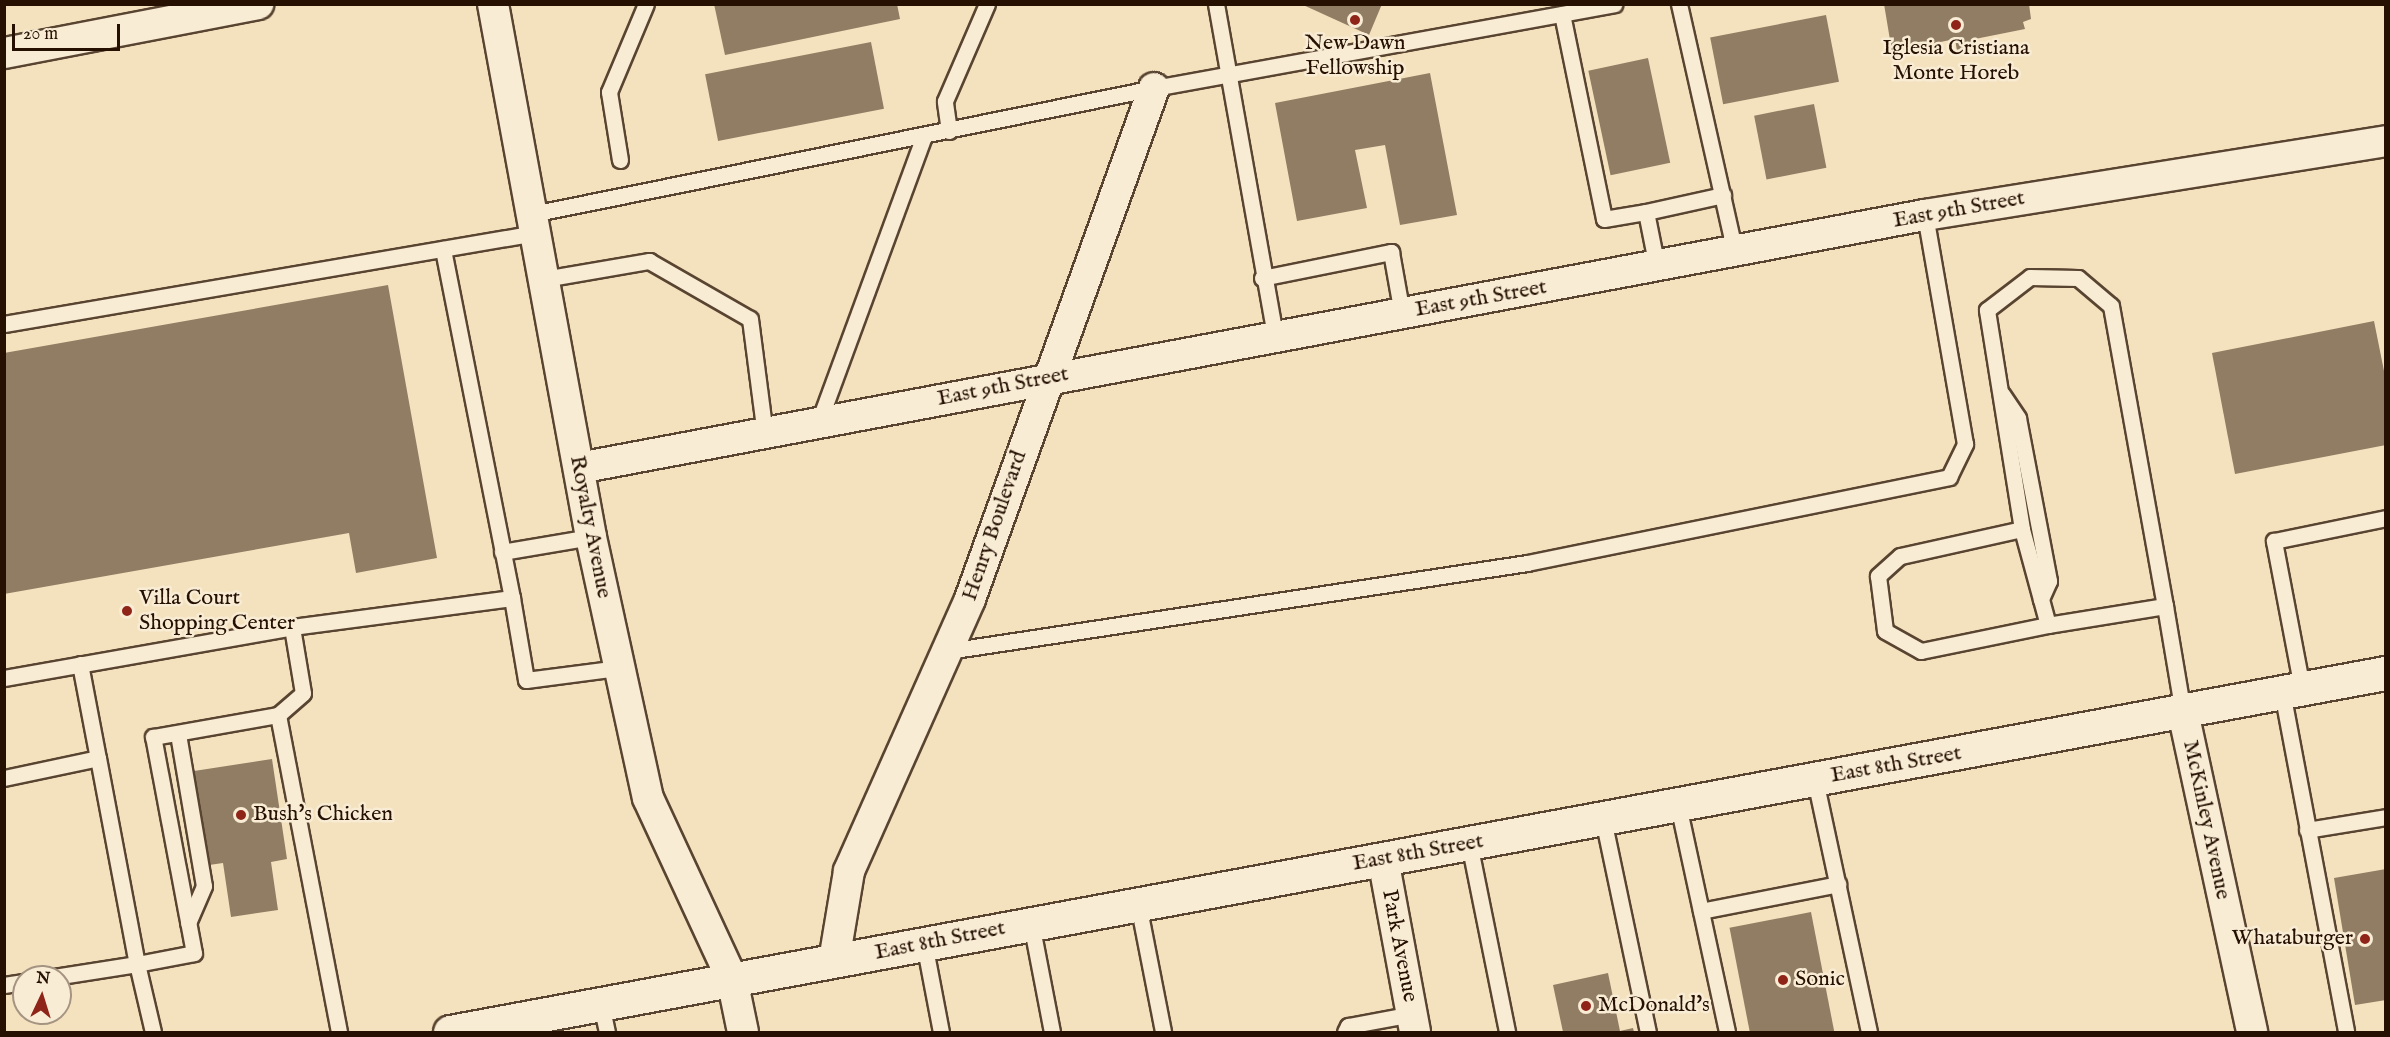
<!DOCTYPE html>
<html>
<head>
<meta charset="utf-8">
<style>
  body { margin:0 }
  #map { position:relative; width:2390px; height:1037px; overflow:hidden; background:#f4e2be; font-family:"IM FELL English",serif }
  div>[style] { position:absolute }
  [style*='--x'] { left:calc(var(--x)*1px); top:calc(var(--y)*1px); width:calc(var(--w)*1px); rotate:calc(var(--a)*1deg) }
  .building>* { inset:0; background:#917d64; transform-origin:0 0 }
  .roads { filter:drop-shadow(2px 0 #594431) drop-shadow(-2px 0 #594431) drop-shadow(0 2px #594431) drop-shadow(0 -2px #594431) }
  .service>* { height:15px; margin:-7.5px; padding:0 7.5px; transform-origin:7.5px; border-radius:7.5px; background:#f8ecd5 }
  .minor>* { height:30px; margin:-15px; padding:0 15px; transform-origin:15px; border-radius:15px; background:#f8ecd5 }
  .secondary>* { height:33px; margin:-16.5px; padding:0 16.5px; transform-origin:16.5px; border-radius:16.5px; background:#f8ecd5 }
  .dots>* { width:16px; height:16px; translate:-50% -50%; box-sizing:border-box; border:3px solid #f8ecd5; border-radius:50% }
  span { translate:-50% -50%; white-space:nowrap; text-align:center; line-height:1.15; -webkit-text-stroke:5px #f8ecd5; paint-order:stroke }
  .poi-label { font-size:22px; color:#251002 }
  .left { translate:0 -50%; text-align:left }
  .right { translate:-100% -50%; text-align:right }
  .street-label { font-size:22px; color:#251002 }
  .frame { position:absolute; inset:0; border:6px solid #251002; pointer-events:none }
  .north { position:absolute; left:12px; top:965px; width:60px; height:60px; box-sizing:border-box; background:#f8ecd5; border:2px solid #a49481; border-radius:50%; rotate:4deg; font-size:16px; font-weight:700; line-height:24px; text-align:center; color:#251002 }
  .north::after { content:''; display:block; margin:auto; width:21px; height:27px; background:#8f2418; clip-path:polygon(50% 0,100% 100%,50% 72%,0 100%) }
  .scale { position:absolute; left:12px; top:24px; width:108px; height:27px; box-sizing:border-box; border:3px solid #251002; border-top:0; padding-left:8px; font-size:18px; line-height:21px; white-space:nowrap; color:#251002; -webkit-text-stroke:4px #f8ecd5; paint-order:stroke }
</style>
</head>
<body>
<div id="map">
  <div class="building">
    <div style="clip-path:polygon(714px 4px,897px 4px,900px 19px,725px 55px)"></div>
    <div style="clip-path:polygon(1301px 4px,1382px 4px,1369px 35px)"></div>
    <div style="clip-path:polygon(1884px 4px,2029px 4px,2031px 19px,2023px 22px,2025px 29px,1975px 39px,1977px 48px,1957px 51px,1955px 39px,1892px 52px)"></div>
    <div style="left:1826px;top:15px;width:68px;height:118px;rotate:79deg"></div>
    <div style="left:871px;top:42px;width:68px;height:169px;rotate:79deg"></div>
    <div style="left:1648px;top:58px;width:107px;height:61px;rotate:78deg"></div>
    <div style="clip-path:polygon(1430px 73px,1457px 215px,1400px 225px,1385px 145px,1355px 150px,1367px 208px,1297px 221px,1275px 103px)"></div>
    <div style="left:1814px;top:104px;width:65px;height:61px;rotate:79deg"></div>
    <div style="clip-path:polygon(388px 285px,437px 558px,356px 573px,349px 533px,4px 594px,4px 353px)"></div>
    <div style="clip-path:polygon(2374px 321px,2386px 381px,2386px 445px,2235px 474px,2212px 353px)"></div>
    <div style="clip-path:polygon(272px 759px,287px 859px,271px 862px,278px 910px,231px 917px,223px 863px,209px 865px,194px 771px)"></div>
    <div style="clip-path:polygon(2386px 869px,2386px 1000px,2355px 1005px,2334px 878px)"></div>
    <div style="left:1811px;top:912px;width:122px;height:83px;rotate:79deg"></div>
    <div style="clip-path:polygon(1608px 973px,1620px 1031px,1633px 1028px,1634px 1032px,1563px 1032px,1553px 985px)"></div>
  </div>
  <div class="roads">
    <div class="service">
      <div style="--x:1216;--y:4;--w:337;--a:79.9"></div>
      <div style="--x:1679;--y:4;--w:254;--a:77.3"></div>
      <div style="--x:1562;--y:14;--w:209;--a:78.4"></div>
      <div style="--x:1604;--y:219;--w:43;--a:-9.5"></div>
      <div style="--x:949;--y:131;--w:30;--a:-98"></div>
      <div style="--x:945;--y:101;--w:106;--a:-66.6"></div>
      <div style="--x:620;--y:160;--w:69;--a:-99.2"></div>
      <div style="--x:609;--y:92;--w:95;--a:-67.2"></div>
      <div style="--x:532;--y:214;--w:635;--a:-11.45"></div>
      <div style="--x:1154;--y:88;--w:468;--a:-10.3"></div>
      <div style="--x:1657;--y:267;--w:56;--a:-101.3"></div>
      <div style="--x:1646;--y:212;--w:79;--a:-12.4"></div>
      <div style="--x:1262;--y:278;--w:132;--a:-11.4"></div>
      <div style="--x:1391;--y:252;--w:63;--a:79.9"></div>
      <div style="--x:544;--y:279;--w:107;--a:-9.7"></div>
      <div style="--x:649;--y:261;--w:116;--a:29.9"></div>
      <div style="--x:750;--y:319;--w:116;--a:82.6"></div>
      <div style="--x:4;--y:324;--w:539;--a:-9.72"></div>
      <div style="--x:2002;--y:394;--w:29;--a:56"></div>
      <div style="--x:2018;--y:418;--w:166;--a:79.2"></div>
      <div style="--x:2049;--y:581;--w:20;--a:114"></div>
      <div style="--x:818;--y:424;--w:307;--a:-69.8"></div>
      <div style="--x:2022;--y:529;--w:125;--a:167.5"></div>
      <div style="--x:1900;--y:556;--w:30;--a:138"></div>
      <div style="--x:1878;--y:576;--w:55;--a:82.7"></div>
      <div style="--x:1885;--y:631;--w:41;--a:29.1"></div>
      <div style="--x:1921;--y:651;--w:130;--a:-11.6"></div>
      <div style="--x:502;--y:552;--w:90;--a:-9.6"></div>
      <div style="--x:512;--y:598;--w:83;--a:80.3"></div>
      <div style="--x:526;--y:680;--w:94;--a:-7.4"></div>
      <div style="--x:2165;--y:606;--w:119;--a:170.8"></div>
      <div style="--x:2048;--y:625;--w:99;--a:-105.2"></div>
      <div style="--x:2022;--y:529;--w:222;--a:-99.1"></div>
      <div style="--x:1987;--y:310;--w:54;--a:-37.5"></div>
      <div style="--x:2030;--y:277;--w:48;--a:1.2"></div>
      <div style="--x:2078;--y:278;--w:43;--a:40.3"></div>
      <div style="--x:2111;--y:306;--w:305;--a:79.8"></div>
      <div style="--x:2165;--y:606;--w:108;--a:80.4"></div>
      <div style="--x:948;--y:651;--w:586;--a:-8.64"></div>
      <div style="--x:1527;--y:563;--w:431;--a:-11.5"></div>
      <div style="--x:1949;--y:477;--w:37;--a:-64"></div>
      <div style="--x:1965;--y:444;--w:232;--a:-99.9"></div>
      <div style="--x:80;--y:664;--w:96;--a:79.2"></div>
      <div style="--x:4;--y:678;--w:292;--a:-10"></div>
      <div style="--x:292;--y:627;--w:222;--a:-7.5"></div>
      <div style="--x:512;--y:598;--w:356;--a:-101.2"></div>
      <div style="--x:2302;--y:688;--w:150;--a:-100.8"></div>
      <div style="--x:2274;--y:541;--w:114;--a:-11.6"></div>
      <div style="--x:2282;--y:692;--w:346;--a:79.3"></div>
      <div style="--x:278;--y:715;--w:33;--a:-41"></div>
      <div style="--x:303;--y:693;--w:67;--a:-99.5"></div>
      <div style="--x:178;--y:734;--w:154;--a:80.3"></div>
      <div style="--x:204;--y:886;--w:40;--a:113.4"></div>
      <div style="--x:4;--y:778;--w:96;--a:-12"></div>
      <div style="--x:98;--y:758;--w:210;--a:79.3"></div>
      <div style="--x:137;--y:964;--w:84;--a:171.1"></div>
      <div style="--x:1815;--y:780;--w:258;--a:77.9"></div>
      <div style="--x:1678;--y:805;--w:232;--a:77.8"></div>
      <div style="--x:1603;--y:819;--w:218;--a:78.1"></div>
      <div style="--x:2307;--y:830;--w:80;--a:-9.3"></div>
      <div style="--x:1469;--y:843;--w:193;--a:78.6"></div>
      <div style="--x:1138;--y:904;--w:130;--a:78.9"></div>
      <div style="--x:1701;--y:911;--w:140;--a:-11.1"></div>
      <div style="--x:1031;--y:923;--w:111;--a:79.1"></div>
      <div style="--x:924;--y:943;--w:91;--a:79.2"></div>
      <div style="--x:4;--y:985;--w:20;--a:-9"></div>
      <div style="--x:601;--y:1004;--w:29;--a:78"></div>
      <div style="--x:153;--y:1032;--w:70;--a:-103.2"></div>
      <div style="--x:137;--y:964;--w:58;--a:-10.9"></div>
      <div style="--x:194;--y:953;--w:220;--a:-100.7"></div>
      <div style="--x:153;--y:737;--w:127;--a:-10"></div>
      <div style="--x:278;--y:715;--w:323;--a:79.1"></div>
      <div style="--x:1345;--y:1032;--w:7;--a:-63"></div>
      <div style="--x:1348;--y:1026;--w:65;--a:-10.6"></div>
    </div>
    <div class="minor">
      <div style="--x:493;--y:4;--w:542;--a:79.58"></div>
      <div style="--x:591;--y:537;--w:267;--a:77.7"></div>
      <div style="--x:648;--y:798;--w:200;--a:65.1"></div>
      <div style="--x:732;--y:979;--w:54;--a:78.3"></div>
      <div style="--x:4;--y:53;--w:259;--a:-10.9"></div>
      <div style="--x:579;--y:468;--w:1370;--a:-10.65"></div>
      <div style="--x:1925;--y:215;--w:467;--a:-9.1"></div>
      <div style="--x:2183;--y:712;--w:327;--a:77.8"></div>
      <div style="--x:1383;--y:859;--w:176;--a:79.5"></div>
      <div style="--x:834;--y:961;--w:91;--a:-80.5"></div>
      <div style="--x:849;--y:871;--w:298;--a:-66"></div>
      <div style="--x:970;--y:599;--w:543;--a:-70.2"></div>
    </div>
    <div class="secondary">
      <div style="--x:450;--y:1032;--w:1969;--a:-10.51"></div>
    </div>
  </div>
  <div class="dots">
    <div style="left:1355px;top:20px;background:#8f2418"></div>
    <div style="left:1956px;top:25px;background:#8f2418"></div>
    <div style="left:127px;top:611px;background:#8f2418"></div>
    <div style="left:241px;top:815px;background:#8f2418"></div>
    <div style="left:2365px;top:939px;background:#8f2418"></div>
    <div style="left:1783px;top:980px;background:#8f2418"></div>
    <div style="left:1586px;top:1006px;background:#8f2418"></div>
  </div>
  <div class="poi-label">
    <span style="left:1355px;top:56px">New Dawn<br>Fellowship</span>
    <span style="left:1956px;top:61px">Iglesia Cristiana<br>Monte Horeb</span>
    <span class="left" style="left:139px;top:611px">Villa Court<br>Shopping Center</span>
    <span class="left" style="left:253px;top:815px">Bush's Chicken</span>
    <span class="right" style="left:2353px;top:939px">Whataburger</span>
    <span class="left" style="left:1795px;top:980px">Sonic</span>
    <span class="left" style="left:1598px;top:1006px">McDonald's</span>
  </div>
  <div class="street-label">
    <span style="left:1959px;top:210px;rotate:-10deg">East 9th Street</span>
    <span style="left:1481px;top:299px;rotate:-10deg">East 9th Street</span>
    <span style="left:1003px;top:387px;rotate:-11deg">East 9th Street</span>
    <span style="left:995px;top:526px;rotate:-71deg">Henry Boulevard</span>
    <span style="left:590px;top:527px;rotate:79deg">Royalty Avenue</span>
    <span style="left:1896px;top:765px;rotate:-10deg">East 8th Street</span>
    <span style="left:2206px;top:820px;rotate:78deg">McKinley Avenue</span>
    <span style="left:1418px;top:853px;rotate:-10deg">East 8th Street</span>
    <span style="left:940px;top:941px;rotate:-11deg">East 8th Street</span>
    <span style="left:1399px;top:946px;rotate:79deg">Park Avenue</span>
  </div>
  <div class="frame"></div>
  <div class="north">N</div>
  <div class="scale">20 m</div>
</div>
</body>
</html>
